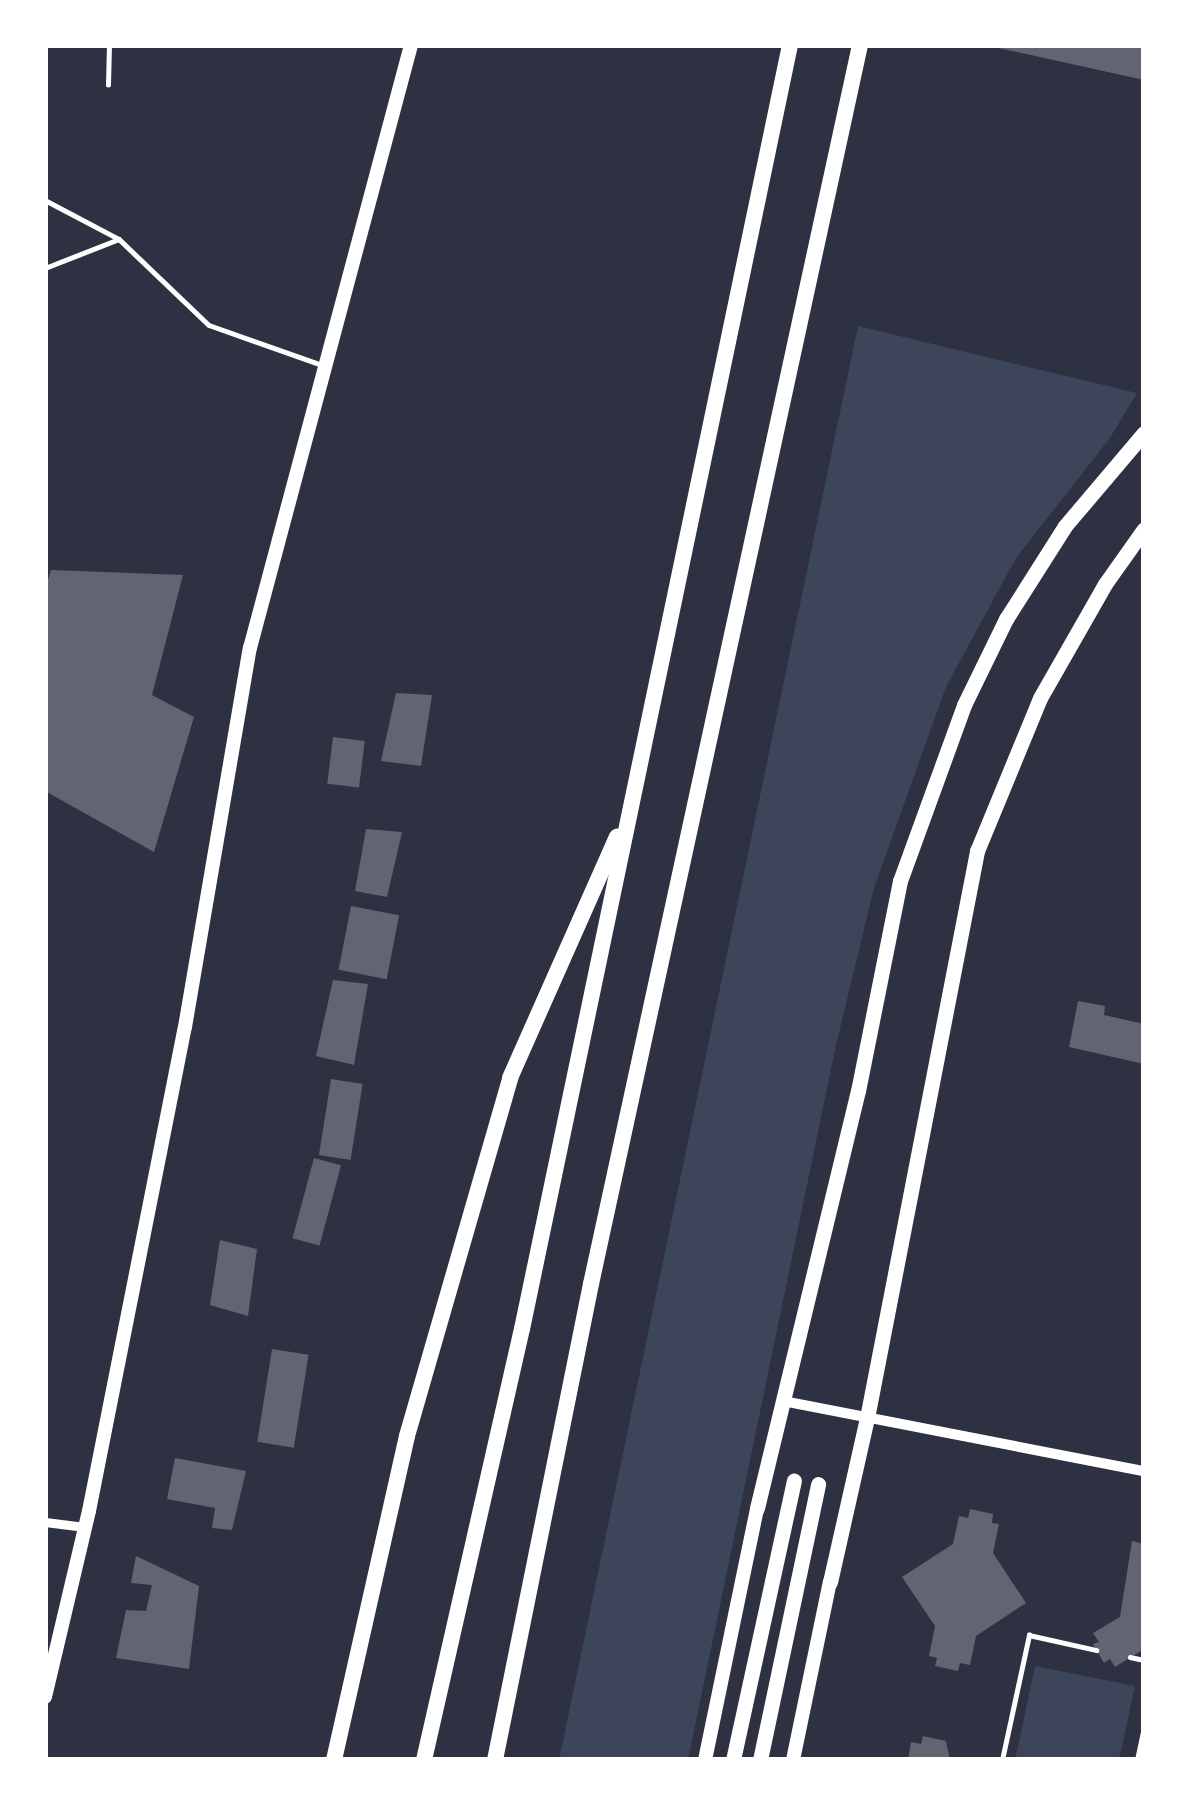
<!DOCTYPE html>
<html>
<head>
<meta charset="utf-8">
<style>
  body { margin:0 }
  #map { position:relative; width:1189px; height:1805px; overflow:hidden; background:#2d3142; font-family:Montserrat,sans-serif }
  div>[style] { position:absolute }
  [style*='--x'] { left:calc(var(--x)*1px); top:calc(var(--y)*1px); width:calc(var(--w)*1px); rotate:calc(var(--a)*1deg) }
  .green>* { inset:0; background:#3c4559 }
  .building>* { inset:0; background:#626471; transform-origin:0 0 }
  .service>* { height:4.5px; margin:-2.25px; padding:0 2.25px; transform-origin:2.25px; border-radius:2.25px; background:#fff }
  .minor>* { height:9px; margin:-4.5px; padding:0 4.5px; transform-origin:4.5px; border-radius:4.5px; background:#fff }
  .tertiary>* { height:10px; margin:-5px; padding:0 5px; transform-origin:5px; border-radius:5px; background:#fff }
  .primary>* { height:14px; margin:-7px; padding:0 7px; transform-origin:7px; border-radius:7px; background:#fff }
  .trunk>* { height:15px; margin:-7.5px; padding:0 7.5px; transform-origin:7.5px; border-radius:7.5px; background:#fff }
  .motorway>* { height:16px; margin:-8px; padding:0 8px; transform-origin:8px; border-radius:8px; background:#fff }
  span { translate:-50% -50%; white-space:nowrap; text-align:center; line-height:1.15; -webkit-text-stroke:12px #fff; paint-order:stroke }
  .frame { position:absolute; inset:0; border:48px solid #fff; pointer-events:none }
</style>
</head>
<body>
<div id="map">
  <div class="green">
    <div style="clip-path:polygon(858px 326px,1137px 393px,1110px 438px,1016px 558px,946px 687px,874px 888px,836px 1045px,688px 1760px,559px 1760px)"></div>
    <div style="clip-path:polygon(1035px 1666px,1135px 1686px,1119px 1760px,1015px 1760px)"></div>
  </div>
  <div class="building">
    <div style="clip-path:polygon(1144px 45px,1144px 80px,994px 47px,994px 45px)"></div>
    <div style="clip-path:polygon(51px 570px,183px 575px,152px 695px,194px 717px,154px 852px,45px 791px,45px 589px)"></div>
    <div style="clip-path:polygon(396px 693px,432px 695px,421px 766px,381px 761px)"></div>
    <div style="left:333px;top:737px;width:32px;height:47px;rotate:7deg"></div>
    <div style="clip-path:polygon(366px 829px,402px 832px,387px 897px,355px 891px)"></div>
    <div style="left:351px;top:906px;width:49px;height:65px;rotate:11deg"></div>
    <div style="clip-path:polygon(333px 980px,368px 984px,354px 1065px,316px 1056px)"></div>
    <div style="clip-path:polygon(1078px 1001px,1105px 1006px,1104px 1015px,1144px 1024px,1144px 1064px,1069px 1047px)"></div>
    <div style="left:331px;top:1079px;width:32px;height:77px;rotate:9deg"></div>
    <div style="left:314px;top:1158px;width:28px;height:83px;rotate:15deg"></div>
    <div style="clip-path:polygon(220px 1240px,257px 1249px,248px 1316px,210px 1305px)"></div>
    <div style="left:272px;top:1349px;width:37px;height:94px;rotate:9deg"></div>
    <div style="clip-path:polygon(175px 1458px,246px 1471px,232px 1530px,212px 1528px,215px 1508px,167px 1499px)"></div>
    <div style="clip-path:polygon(970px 1509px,993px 1514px,992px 1523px,999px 1524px,993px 1553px,1026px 1603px,976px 1636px,970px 1665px,960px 1663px,958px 1671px,935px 1666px,937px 1658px,929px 1656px,935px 1626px,902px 1577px,953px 1544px,959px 1516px,968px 1518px)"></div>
    <div style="clip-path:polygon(1132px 1541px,1144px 1544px,1144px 1649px,1115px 1667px,1110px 1659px,1104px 1663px,1093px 1644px,1099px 1642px,1093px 1633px,1120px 1617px)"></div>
    <div style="clip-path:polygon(136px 1556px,199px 1586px,189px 1669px,116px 1658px,126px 1610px,146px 1611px,152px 1585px,131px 1583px)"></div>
    <div style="clip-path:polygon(923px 1736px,946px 1741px,950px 1760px,908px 1760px,911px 1742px,921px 1744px)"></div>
  </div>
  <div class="service">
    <div style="--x:108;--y:85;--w:40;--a:-88.6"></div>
    <div style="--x:45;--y:200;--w:84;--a:27.8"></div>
    <div style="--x:45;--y:268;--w:79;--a:-21.4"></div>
    <div style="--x:119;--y:239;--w:124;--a:43.7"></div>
    <div style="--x:209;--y:325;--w:120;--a:19.5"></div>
    <div style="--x:1130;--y:1657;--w:14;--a:12"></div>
    <div style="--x:1002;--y:1760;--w:128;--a:-77.8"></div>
    <div style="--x:1029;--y:1635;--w:69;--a:12.6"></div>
    <div style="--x:1137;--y:1760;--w:34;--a:-78"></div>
  </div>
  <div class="minor">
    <div style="--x:45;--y:1522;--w:40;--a:7.1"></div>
  </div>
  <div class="tertiary">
    <div style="--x:783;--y:1401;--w:368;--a:11"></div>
  </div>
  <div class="primary">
    <div style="--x:45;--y:1697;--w:191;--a:-76.7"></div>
    <div style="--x:89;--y:1511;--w:493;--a:-78.8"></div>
    <div style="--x:185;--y:1027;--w:385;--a:-80.3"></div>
    <div style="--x:250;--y:648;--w:624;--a:-75.05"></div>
    <div style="--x:705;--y:1760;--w:257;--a:-78.3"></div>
    <div style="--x:793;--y:1760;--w:182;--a:-78.3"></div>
  </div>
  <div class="trunk">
    <div style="--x:757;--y:1508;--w:429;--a:-76.4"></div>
    <div style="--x:858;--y:1091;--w:214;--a:-78.7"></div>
    <div style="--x:900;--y:881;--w:187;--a:-70"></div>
    <div style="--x:964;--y:705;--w:96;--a:-64"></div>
    <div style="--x:1006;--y:619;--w:110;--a:-57.6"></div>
    <div style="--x:1065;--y:526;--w:122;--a:-49.7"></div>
    <div style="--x:830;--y:1582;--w:168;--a:-77.3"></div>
    <div style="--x:867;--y:1418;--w:578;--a:-79.02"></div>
    <div style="--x:977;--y:851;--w:165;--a:-67.6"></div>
    <div style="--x:1040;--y:698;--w:131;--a:-60.3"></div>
    <div style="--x:1105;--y:584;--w:67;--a:-54.7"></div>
    <div style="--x:733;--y:1760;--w:286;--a:-77.7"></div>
    <div style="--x:760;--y:1760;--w:282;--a:-78.1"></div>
  </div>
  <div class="motorway">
    <div style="--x:334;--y:1760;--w:332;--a:-77.3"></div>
    <div style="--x:407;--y:1436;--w:373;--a:-73.9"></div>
    <div style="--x:510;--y:1078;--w:264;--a:-66.1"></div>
    <div style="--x:424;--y:1760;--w:442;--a:-77.2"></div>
    <div style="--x:522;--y:1329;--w:1312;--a:-78.21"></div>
    <div style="--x:495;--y:1760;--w:486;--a:-78.6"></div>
    <div style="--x:591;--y:1284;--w:1268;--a:-77.75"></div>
  </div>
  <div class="frame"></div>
</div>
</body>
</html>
